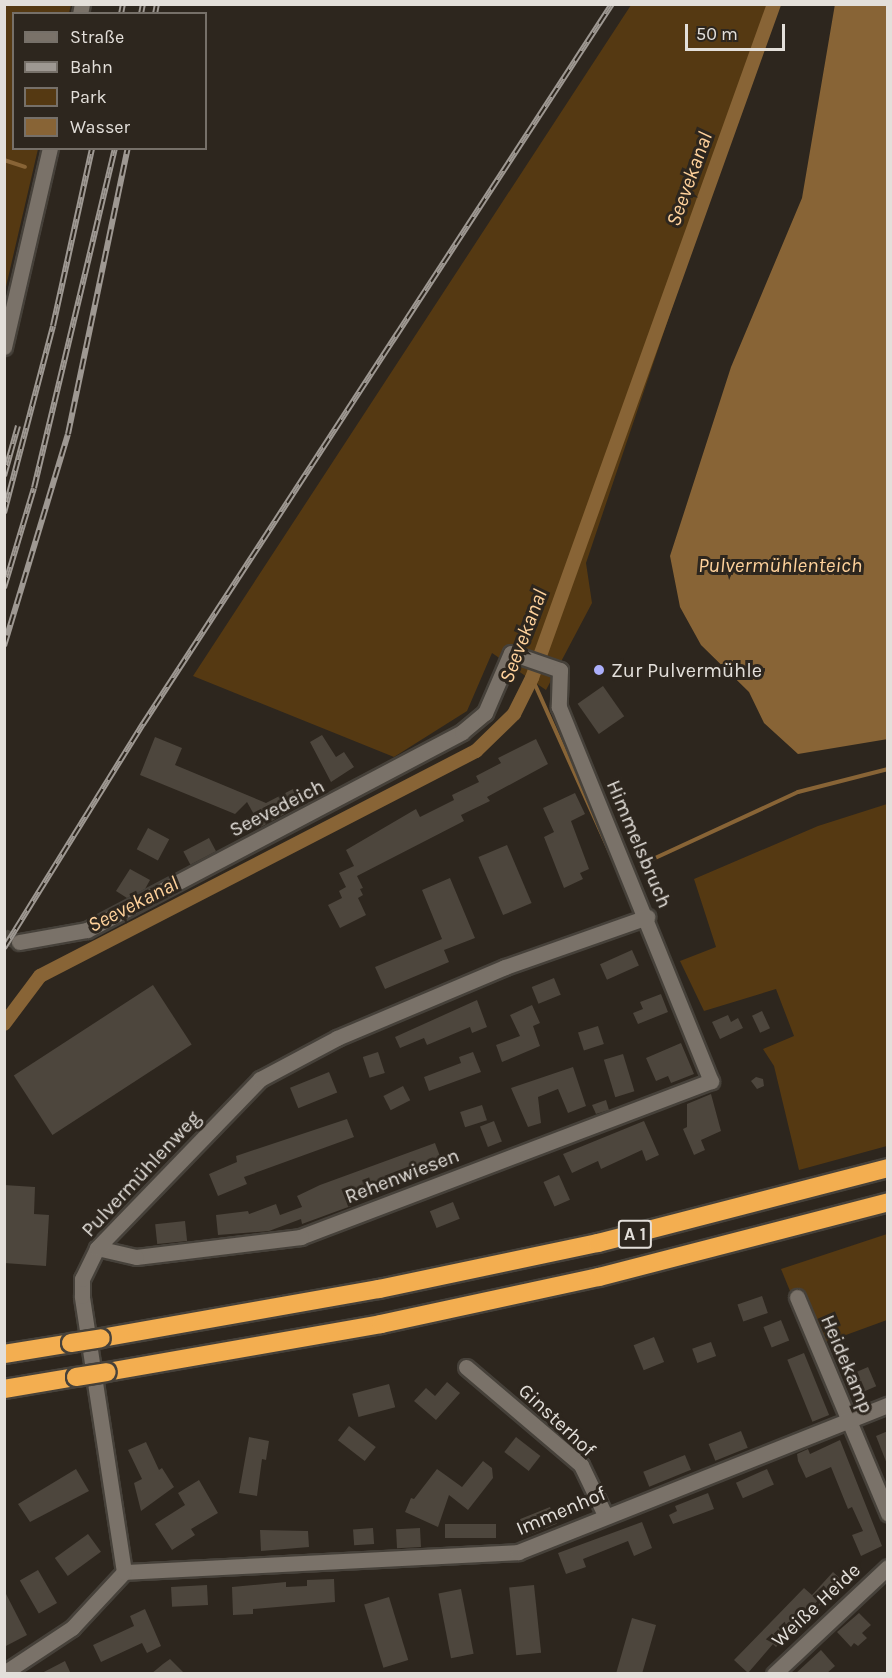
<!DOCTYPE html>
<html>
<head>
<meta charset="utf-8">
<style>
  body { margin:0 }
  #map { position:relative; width:892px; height:1678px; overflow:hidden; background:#2d261e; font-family:Karla,sans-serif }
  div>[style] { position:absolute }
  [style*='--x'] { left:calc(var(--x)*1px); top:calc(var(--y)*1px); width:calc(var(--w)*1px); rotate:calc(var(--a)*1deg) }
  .green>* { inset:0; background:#553912 }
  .water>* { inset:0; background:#886436 }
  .stream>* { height:4px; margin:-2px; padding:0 2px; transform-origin:2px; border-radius:2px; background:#886436 }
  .canal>* { height:14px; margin:-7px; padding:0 7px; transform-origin:7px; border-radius:7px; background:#886436 }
  .building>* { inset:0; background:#4d463d; transform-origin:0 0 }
  .minor-tunnel>* { height:15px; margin-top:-7.5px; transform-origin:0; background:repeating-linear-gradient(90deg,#48423a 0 15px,transparent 0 23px) }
  .roads { filter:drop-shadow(2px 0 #46413a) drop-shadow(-2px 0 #46413a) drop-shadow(0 2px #46413a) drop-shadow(0 -2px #46413a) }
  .minor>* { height:15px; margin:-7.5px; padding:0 7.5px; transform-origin:7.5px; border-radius:7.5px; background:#7a7269 }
  .motorway>* { height:18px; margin:-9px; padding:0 9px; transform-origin:9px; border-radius:9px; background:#f3ae50 }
  .rail>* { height:6px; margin-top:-3px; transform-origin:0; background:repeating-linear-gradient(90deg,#2d261e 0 11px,#9e9892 0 22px); box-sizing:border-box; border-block:2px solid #9e9892 }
  .bridges { filter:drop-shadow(2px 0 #46413a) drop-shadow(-2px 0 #46413a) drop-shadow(0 2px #46413a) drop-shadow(0 -2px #46413a) }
  .motorway-bridge>* { height:18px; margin:-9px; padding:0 9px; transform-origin:9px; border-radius:9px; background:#f3ae50 }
  .dots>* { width:16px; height:16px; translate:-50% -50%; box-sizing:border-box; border:3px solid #2d261e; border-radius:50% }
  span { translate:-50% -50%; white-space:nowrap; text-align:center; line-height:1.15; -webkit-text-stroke:6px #2d261e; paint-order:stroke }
  .shield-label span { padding:2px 4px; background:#2d261e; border:2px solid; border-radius:4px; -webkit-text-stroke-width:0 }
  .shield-label { font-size:18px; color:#e3dfda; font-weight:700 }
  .poi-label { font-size:20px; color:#e3dfda }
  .left { translate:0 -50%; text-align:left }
  .street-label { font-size:20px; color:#e3dfda }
  .water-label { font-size:21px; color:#fed19b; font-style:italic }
  .frame { position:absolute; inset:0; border:6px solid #e3dfda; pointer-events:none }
  .legend { position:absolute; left:12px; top:12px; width:195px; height:138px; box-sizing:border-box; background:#2d261e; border:2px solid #767069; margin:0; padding:8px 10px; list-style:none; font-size:18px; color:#e3dfda }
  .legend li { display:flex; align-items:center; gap:12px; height:30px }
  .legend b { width:30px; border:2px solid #767069 }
  .scale { position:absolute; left:685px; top:24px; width:100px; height:27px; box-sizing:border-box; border:3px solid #e3dfda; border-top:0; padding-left:8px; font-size:18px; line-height:21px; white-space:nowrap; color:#e3dfda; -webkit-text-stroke:4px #2d261e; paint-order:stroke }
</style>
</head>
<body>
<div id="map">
  <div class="green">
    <div style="clip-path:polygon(5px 4px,71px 5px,69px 13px,14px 14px,14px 148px,38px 149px,5px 291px)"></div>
    <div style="clip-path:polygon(631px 5px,774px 5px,586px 563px,592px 603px,546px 690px,492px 653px,467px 711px,394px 757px,193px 676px)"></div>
    <div style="clip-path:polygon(887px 804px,887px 1146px,799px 1170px,774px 1066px,763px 1049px,794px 1036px,776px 989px,704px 1011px,680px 961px,716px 947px,694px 879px,818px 826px)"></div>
    <div style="clip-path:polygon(887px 1234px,887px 1320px,813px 1347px,781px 1269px)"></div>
  </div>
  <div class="water">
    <div style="clip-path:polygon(835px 4px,887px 5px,888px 739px,798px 754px,764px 723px,749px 692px,701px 645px,680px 607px,670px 556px,731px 367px,802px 198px)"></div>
  </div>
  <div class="stream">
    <div style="--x:4;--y:160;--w:22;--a:18"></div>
    <div style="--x:532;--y:678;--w:201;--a:65.9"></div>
    <div style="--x:640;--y:865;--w:174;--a:-24.8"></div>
    <div style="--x:798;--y:792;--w:93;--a:-14.3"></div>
  </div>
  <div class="canal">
    <div style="--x:4;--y:1024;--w:60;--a:-53.1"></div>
    <div style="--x:40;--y:976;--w:491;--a:-27.3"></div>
    <div style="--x:476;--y:751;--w:53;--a:-44.2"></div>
    <div style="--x:514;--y:714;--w:40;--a:-63.4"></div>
    <div style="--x:532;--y:678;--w:716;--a:-70.25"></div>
  </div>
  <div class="building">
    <div style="left:603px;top:686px;width:37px;height:31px;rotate:55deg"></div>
    <div style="clip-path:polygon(322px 735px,336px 757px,344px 752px,354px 767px,331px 782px,310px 742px)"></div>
    <div style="clip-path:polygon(155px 737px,182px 748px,175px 765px,266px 803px,293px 789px,301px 805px,261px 827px,247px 802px,235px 814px,140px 775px)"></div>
    <div style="clip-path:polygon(536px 739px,548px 764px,487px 797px,490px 801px,461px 815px,464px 821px,357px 876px,363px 888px,360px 889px,363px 895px,358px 898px,366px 915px,340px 928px,328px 905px,342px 898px,339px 891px,346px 887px,339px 873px,354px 866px,346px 850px,416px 809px,420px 817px,454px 800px,452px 795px,479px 782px,476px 776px,501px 763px,498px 758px)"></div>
    <div style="clip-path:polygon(575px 793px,585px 814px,571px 821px,589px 869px,580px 873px,583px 879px,564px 888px,544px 837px,554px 832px,543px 808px)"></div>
    <div style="left:148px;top:828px;width:24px;height:24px;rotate:28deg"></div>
    <div style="left:209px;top:838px;width:15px;height:29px;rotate:62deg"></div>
    <div style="left:507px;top:845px;width:63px;height:31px;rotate:67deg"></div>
    <div style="clip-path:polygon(130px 869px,150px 880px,145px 889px,127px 898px,116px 891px)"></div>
    <div style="clip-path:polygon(450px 878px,475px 938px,444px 950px,449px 962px,385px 989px,375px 967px,442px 939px,422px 890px)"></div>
    <div style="left:632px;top:950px;width:17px;height:35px;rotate:66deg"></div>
    <div style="left:554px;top:978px;width:18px;height:24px;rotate:68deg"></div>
    <div style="left:153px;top:985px;width:71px;height:166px;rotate:57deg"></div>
    <div style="clip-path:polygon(661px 994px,668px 1012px,638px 1024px,633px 1013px,643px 1009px,640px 1002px)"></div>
    <div style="clip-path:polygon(477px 1000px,487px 1027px,472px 1033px,470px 1027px,427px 1045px,424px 1038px,400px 1048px,395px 1037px)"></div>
    <div style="clip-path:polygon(532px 1005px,540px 1023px,533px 1026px,540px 1046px,502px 1062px,496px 1045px,520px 1036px,510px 1015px)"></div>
    <div style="left:762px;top:1011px;width:19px;height:11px;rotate:65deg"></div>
    <div style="clip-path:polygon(728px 1015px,731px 1022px,738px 1018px,743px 1028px,720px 1039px,712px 1022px)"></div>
    <div style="left:598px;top:1026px;width:19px;height:21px;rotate:72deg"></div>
    <div style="clip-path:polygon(681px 1043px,694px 1074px,671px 1083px,668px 1076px,656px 1081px,646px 1058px)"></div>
    <div style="left:378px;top:1052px;width:22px;height:16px;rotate:72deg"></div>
    <div style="clip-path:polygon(473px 1052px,481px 1072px,429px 1091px,424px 1077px,461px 1063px,459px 1057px)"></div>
    <div style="left:623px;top:1054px;width:39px;height:20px;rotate:73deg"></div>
    <div style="clip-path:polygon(573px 1067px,586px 1106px,568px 1113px,558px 1089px,538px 1097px,541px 1123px,528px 1127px,511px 1088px)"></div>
    <div style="left:329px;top:1072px;width:22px;height:42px;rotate:68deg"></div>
    <div style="clip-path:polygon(756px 1077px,763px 1079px,764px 1086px,757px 1089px,751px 1081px)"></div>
    <div style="left:403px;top:1086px;width:16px;height:22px;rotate:63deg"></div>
    <div style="clip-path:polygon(711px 1094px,721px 1131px,701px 1140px,705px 1150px,694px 1155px,683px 1129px,687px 1127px,687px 1104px)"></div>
    <div style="clip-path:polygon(606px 1100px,609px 1110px,596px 1114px,592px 1105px)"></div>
    <div style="left:482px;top:1105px;width:16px;height:23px;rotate:72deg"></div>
    <div style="clip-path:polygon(347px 1119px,354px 1137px,244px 1177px,247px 1184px,218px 1196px,209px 1174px,237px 1162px,236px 1156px)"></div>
    <div style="left:494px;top:1121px;width:22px;height:15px;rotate:69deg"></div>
    <div style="clip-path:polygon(644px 1121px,659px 1155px,646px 1161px,642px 1150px,601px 1169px,598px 1161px,572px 1173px,563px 1154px)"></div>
    <div style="clip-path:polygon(435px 1143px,444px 1167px,392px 1187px,389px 1178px,347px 1197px,351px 1206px,302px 1224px,301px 1219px,269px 1231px,218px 1235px,216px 1215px,248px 1211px,249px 1214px,276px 1204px,280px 1215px,302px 1207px,297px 1196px,320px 1185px)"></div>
    <div style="left:559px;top:1175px;width:27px;height:17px;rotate:66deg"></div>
    <div style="clip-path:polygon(4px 1185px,35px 1187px,34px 1214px,49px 1215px,46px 1266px,4px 1263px)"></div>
    <div style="left:453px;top:1202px;width:18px;height:25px;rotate:68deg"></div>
    <div style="left:185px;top:1221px;width:20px;height:30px;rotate:84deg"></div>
    <div style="left:762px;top:1296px;width:18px;height:26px;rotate:71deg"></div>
    <div style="left:781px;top:1320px;width:22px;height:19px;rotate:68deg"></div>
    <div style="left:654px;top:1337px;width:27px;height:22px;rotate:68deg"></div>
    <div style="left:711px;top:1342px;width:15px;height:20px;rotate:70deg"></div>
    <div style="left:804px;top:1353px;width:67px;height:18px;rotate:68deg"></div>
    <div style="left:868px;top:1367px;width:21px;height:17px;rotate:67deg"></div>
    <div style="clip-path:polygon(447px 1382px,460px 1393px,436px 1420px,414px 1401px,426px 1388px,435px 1396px)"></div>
    <div style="left:389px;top:1384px;width:24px;height:38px;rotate:75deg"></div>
    <div style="left:349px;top:1426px;width:34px;height:18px;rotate:38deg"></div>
    <div style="left:741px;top:1431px;width:18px;height:35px;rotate:68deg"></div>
    <div style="clip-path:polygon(888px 1431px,888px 1464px,887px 1464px,876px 1436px)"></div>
    <div style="clip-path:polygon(249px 1437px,269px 1441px,266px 1460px,262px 1459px,257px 1496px,239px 1493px)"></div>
    <div style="left:516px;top:1437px;width:31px;height:19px;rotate:38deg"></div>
    <div style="clip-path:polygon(840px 1440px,882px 1546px,861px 1556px,852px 1535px,863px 1531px,852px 1507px,848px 1509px,831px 1467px,806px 1478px,798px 1461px,797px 1454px,808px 1449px,810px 1454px)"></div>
    <div style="clip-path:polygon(146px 1442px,159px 1470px,162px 1468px,174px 1487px,141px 1511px,134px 1483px,142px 1479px,128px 1450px)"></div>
    <div style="left:685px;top:1455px;width:16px;height:45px;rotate:68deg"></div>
    <div style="clip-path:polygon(483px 1461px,492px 1468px,493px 1478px,468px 1510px,449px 1495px,438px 1527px,405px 1512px,411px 1498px,414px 1499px,437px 1469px,462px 1487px)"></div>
    <div style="clip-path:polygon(76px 1469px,89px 1491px,30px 1522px,18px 1504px)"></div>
    <div style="left:767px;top:1469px;width:17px;height:34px;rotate:66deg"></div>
    <div style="clip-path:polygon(199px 1480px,218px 1513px,191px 1529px,195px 1535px,172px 1550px,155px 1524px,185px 1505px,178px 1493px)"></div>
    <div style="clip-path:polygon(708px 1493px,714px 1509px,673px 1524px,669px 1515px,677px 1511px,675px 1506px)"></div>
    <div style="left:550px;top:1507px;width:18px;height:38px;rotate:68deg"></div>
    <div style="clip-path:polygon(642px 1522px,652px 1548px,634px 1556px,628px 1541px,583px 1559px,586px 1567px,566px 1574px,558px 1553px)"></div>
    <div style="left:496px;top:1524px;width:14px;height:51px;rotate:90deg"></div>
    <div style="left:373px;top:1528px;width:16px;height:20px;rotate:86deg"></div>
    <div style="left:420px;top:1528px;width:19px;height:24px;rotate:87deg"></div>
    <div style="clip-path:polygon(260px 1530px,308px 1531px,309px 1547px,261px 1551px)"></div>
    <div style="left:88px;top:1534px;width:22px;height:41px;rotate:54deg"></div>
    <div style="left:38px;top:1570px;width:38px;height:21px;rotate:60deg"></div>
    <div style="clip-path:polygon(833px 1572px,844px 1582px,776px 1647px,773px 1644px,748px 1673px,734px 1660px,804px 1588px,812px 1595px)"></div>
    <div style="clip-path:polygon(334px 1579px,335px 1602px,253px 1609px,253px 1614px,233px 1615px,232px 1587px,286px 1582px,286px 1587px,307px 1586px,307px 1580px)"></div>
    <div style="left:207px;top:1585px;width:20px;height:36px;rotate:87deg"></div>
    <div style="left:534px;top:1585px;width:68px;height:25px;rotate:84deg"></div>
    <div style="left:461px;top:1589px;width:66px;height:23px;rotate:79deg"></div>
    <div style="clip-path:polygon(4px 1590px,27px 1635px,4px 1647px)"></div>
    <div style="left:389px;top:1597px;width:66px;height:26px;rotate:73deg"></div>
    <div style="clip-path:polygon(145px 1609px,161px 1646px,147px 1653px,142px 1643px,101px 1662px,93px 1645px,134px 1626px,130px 1616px)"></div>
    <div style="clip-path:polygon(859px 1613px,871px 1625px,862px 1633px,867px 1638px,858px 1646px,854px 1643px,851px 1647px,837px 1632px)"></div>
    <div style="left:632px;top:1618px;width:25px;height:58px;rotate:16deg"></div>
    <div style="clip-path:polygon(821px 1650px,835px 1666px,826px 1674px,795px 1674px)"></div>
    <div style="clip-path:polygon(170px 1659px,185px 1674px,151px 1674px,163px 1664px)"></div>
    <div style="clip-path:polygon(65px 1661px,71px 1674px,40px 1674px)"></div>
  </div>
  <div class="minor-tunnel">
    <div style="--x:4;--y:936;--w:16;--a:22"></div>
  </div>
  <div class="roads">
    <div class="minor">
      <div style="--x:80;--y:14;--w:10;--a:-79"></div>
      <div style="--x:4;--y:347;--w:204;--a:-77"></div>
      <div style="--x:19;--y:942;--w:69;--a:-10"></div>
      <div style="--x:87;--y:930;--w:424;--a:-27.8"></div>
      <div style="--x:462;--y:732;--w:30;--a:-40"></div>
      <div style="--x:485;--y:713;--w:65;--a:-66.6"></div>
      <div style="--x:511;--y:653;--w:52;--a:19.1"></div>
      <div style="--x:560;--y:670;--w:37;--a:92"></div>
      <div style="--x:559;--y:707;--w:404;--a:67.9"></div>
      <div style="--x:711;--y:1081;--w:439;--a:159.2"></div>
      <div style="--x:301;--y:1237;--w:166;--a:173.1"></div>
      <div style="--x:136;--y:1257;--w:40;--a:-167"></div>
      <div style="--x:797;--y:1297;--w:235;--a:67.2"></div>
      <div style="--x:466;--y:1367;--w:151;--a:40.4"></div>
      <div style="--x:581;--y:1465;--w:55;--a:64.4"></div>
      <div style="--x:124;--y:1572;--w:395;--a:-2.9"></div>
      <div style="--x:518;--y:1552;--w:398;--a:-21.7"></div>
      <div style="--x:4;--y:1673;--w:82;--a:-33.5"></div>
      <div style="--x:72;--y:1628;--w:76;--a:-47.1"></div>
      <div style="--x:124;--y:1572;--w:279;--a:-98.7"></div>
      <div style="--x:82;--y:1296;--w:17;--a:-90"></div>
      <div style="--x:82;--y:1279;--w:34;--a:-64"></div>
      <div style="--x:97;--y:1248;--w:235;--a:-46"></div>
      <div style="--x:260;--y:1079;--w:87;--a:-28"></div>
      <div style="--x:337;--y:1038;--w:182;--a:-22.9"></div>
      <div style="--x:505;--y:967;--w:151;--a:-19.4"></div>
      <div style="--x:774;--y:1674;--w:156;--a:-43.2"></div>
    </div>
    <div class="motorway">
      <div style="--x:101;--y:1338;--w:282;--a:-10"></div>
      <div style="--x:379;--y:1289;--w:224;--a:-11.9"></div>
      <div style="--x:598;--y:1243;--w:300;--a:-14.5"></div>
      <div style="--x:4;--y:1354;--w:68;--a:-9.3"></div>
      <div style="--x:107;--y:1372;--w:278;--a:-9.9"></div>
      <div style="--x:381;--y:1324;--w:223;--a:-12.2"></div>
      <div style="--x:599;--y:1277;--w:299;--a:-14.5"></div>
      <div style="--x:4;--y:1389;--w:73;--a:-9.5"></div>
    </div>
  </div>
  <div class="rail">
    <div style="--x:121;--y:14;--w:10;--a:-79"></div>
    <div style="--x:141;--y:14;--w:10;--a:-79"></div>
    <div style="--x:155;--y:14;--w:10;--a:-79"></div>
    <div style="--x:4;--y:476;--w:52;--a:-74.4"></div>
    <div style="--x:4;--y:513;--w:193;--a:-75.3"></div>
    <div style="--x:53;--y:326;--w:182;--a:-77.6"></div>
    <div style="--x:4;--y:588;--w:104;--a:-73.3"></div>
    <div style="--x:34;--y:488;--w:350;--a:-76.6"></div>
    <div style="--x:4;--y:646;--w:221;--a:-73.2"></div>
    <div style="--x:68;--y:434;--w:292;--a:-78.2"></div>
    <div style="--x:4;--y:948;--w:264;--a:-58.2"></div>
    <div style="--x:143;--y:724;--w:859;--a:-56.92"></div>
  </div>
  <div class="bridges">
    <div class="motorway-bridge">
      <div style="--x:71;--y:1343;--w:30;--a:-9"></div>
      <div style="--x:76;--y:1377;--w:31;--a:-9"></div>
    </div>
  </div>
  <div class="dots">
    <div style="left:599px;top:670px;background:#acaffb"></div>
  </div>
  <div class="shield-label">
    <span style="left:635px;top:1234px">A 1</span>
  </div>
  <div class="poi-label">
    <span class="left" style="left:611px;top:670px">Zur Pulvermühle</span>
  </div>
  <div class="street-label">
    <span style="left:277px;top:808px;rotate:-27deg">Seevedeich</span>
    <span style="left:639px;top:844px;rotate:67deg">Himmelsbruch</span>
    <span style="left:141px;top:1174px;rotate:-47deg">Pulvermühlenweg</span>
    <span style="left:402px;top:1176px;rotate:-21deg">Rehenwiesen</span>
    <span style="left:847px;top:1364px;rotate:67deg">Heidekamp</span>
    <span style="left:557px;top:1420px;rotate:43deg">Ginsterhof</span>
    <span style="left:561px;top:1511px;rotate:-23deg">Immenhof</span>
    <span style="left:816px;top:1605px;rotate:-43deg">Weiße Heide</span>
  </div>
  <div class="water-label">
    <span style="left:689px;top:179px;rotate:-70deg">Seevekanal</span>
    <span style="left:780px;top:565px">Pulvermühlenteich</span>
    <span style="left:523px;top:636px;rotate:-69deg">Seevekanal</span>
    <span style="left:133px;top:904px;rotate:-27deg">Seevekanal</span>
  </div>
  <div class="frame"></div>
  <ul class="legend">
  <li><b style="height:8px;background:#7a7269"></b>Straße</li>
  <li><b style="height:8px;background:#9e9892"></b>Bahn</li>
  <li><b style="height:16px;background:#553912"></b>Park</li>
  <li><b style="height:16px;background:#886436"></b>Wasser</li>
  </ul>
  <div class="scale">50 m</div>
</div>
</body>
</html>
